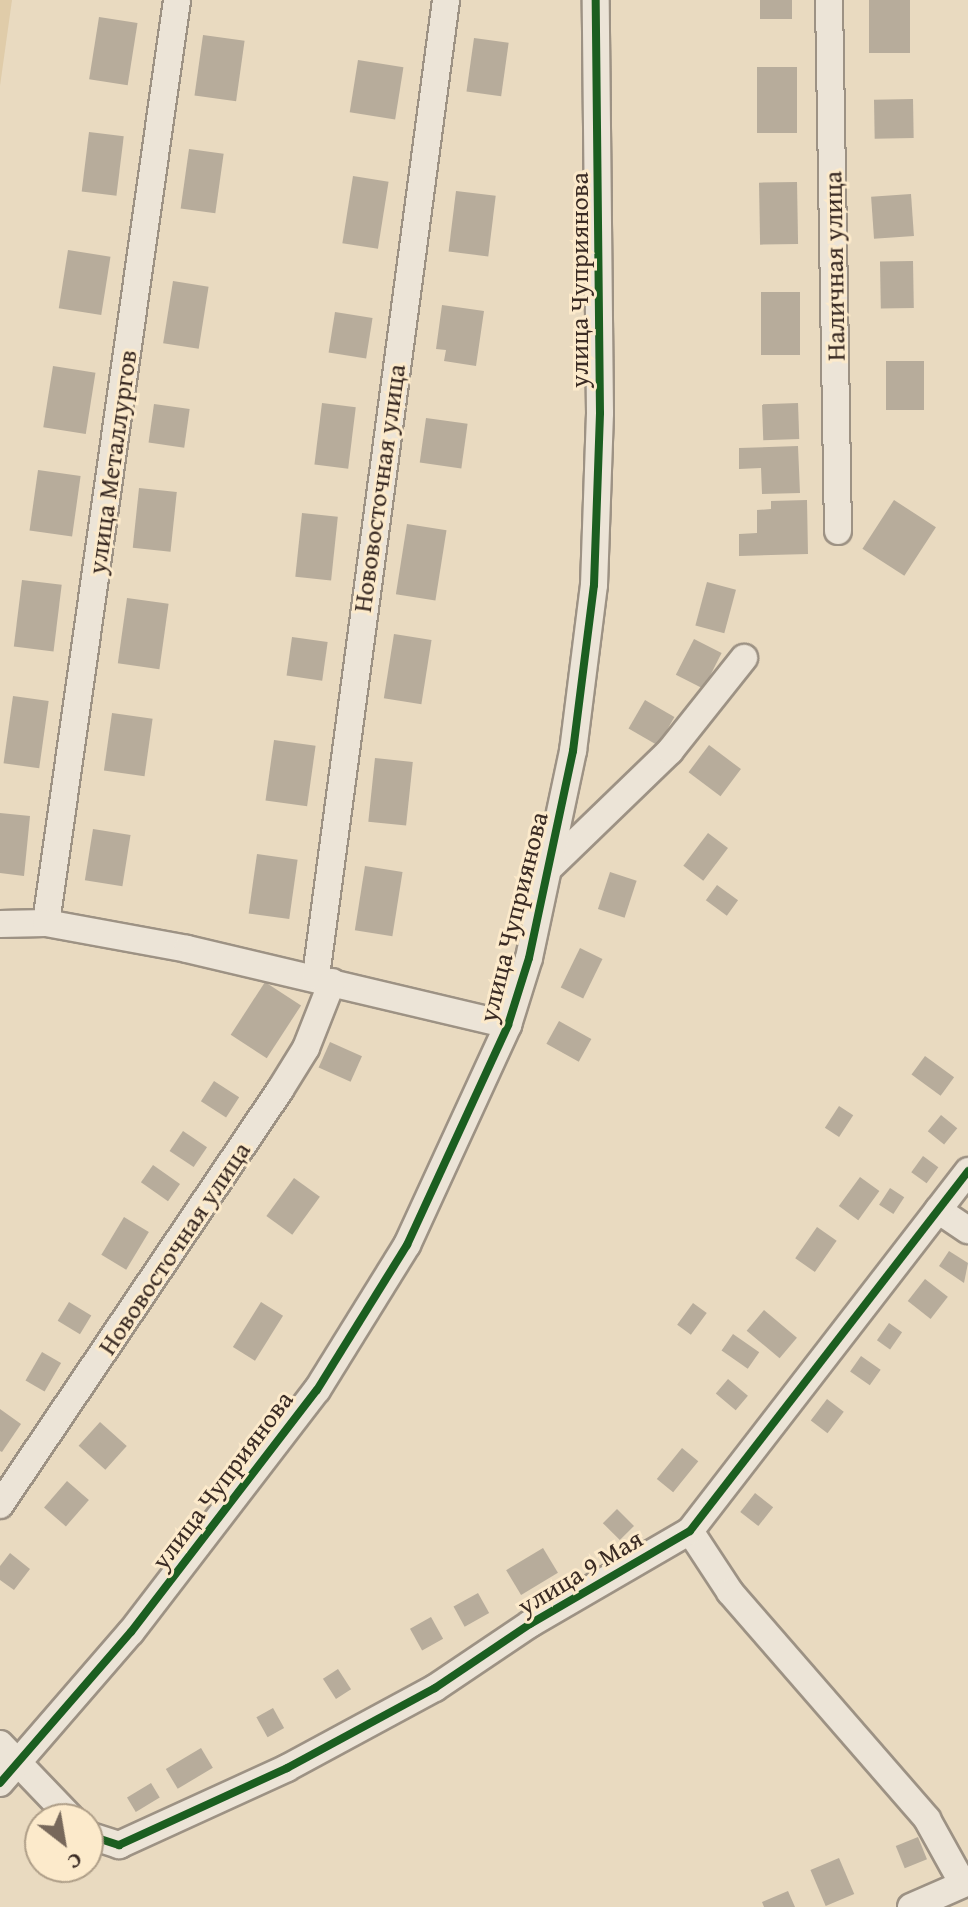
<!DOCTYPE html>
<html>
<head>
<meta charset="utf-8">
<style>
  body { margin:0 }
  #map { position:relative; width:968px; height:1907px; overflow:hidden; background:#e9dac0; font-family:"Gentium Book Plus",serif }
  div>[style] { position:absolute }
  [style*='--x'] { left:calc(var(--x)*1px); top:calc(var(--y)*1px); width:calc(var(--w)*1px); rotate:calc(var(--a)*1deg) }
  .green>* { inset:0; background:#e0cca9 }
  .building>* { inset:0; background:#b7ac9b; transform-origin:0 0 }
  .roads { filter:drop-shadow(2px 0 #9d9284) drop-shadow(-2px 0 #9d9284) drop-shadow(0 2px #9d9284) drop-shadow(0 -2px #9d9284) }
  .minor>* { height:26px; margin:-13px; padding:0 13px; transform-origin:13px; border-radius:13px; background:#ece4d7 }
  .cycleway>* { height:8px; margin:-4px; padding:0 4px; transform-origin:4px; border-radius:4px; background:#1b5e20 }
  span { translate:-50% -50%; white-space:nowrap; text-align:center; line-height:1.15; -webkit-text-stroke:6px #fceacb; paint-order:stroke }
  .street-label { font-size:26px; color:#3a2b24 }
  .north { position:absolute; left:24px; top:1803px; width:80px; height:80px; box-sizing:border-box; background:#fceacb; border:2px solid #ae9e88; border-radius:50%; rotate:149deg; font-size:22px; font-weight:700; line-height:32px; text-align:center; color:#3a2b24 }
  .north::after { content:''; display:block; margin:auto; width:28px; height:36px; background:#77685b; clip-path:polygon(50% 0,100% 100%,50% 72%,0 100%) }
</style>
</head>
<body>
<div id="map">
  <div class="green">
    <div style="clip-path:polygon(0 0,12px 0,0 86px)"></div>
  </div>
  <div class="building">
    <div style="left:760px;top:0;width:32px;height:19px"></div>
    <div style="left:869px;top:0;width:41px;height:53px"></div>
    <div style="left:99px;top:17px;width:39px;height:63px;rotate:9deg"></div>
    <div style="left:203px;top:35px;width:42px;height:61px;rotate:8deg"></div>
    <div style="left:474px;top:38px;width:35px;height:54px;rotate:8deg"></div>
    <div style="left:358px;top:60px;width:46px;height:53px;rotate:9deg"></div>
    <div style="left:757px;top:67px;width:40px;height:66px"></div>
    <div style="left:913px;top:99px;width:39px;height:39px;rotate:89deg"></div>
    <div style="left:89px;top:132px;width:35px;height:60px;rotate:7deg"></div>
    <div style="left:189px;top:149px;width:35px;height:60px;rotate:8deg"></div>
    <div style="left:353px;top:176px;width:36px;height:68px;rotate:9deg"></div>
    <div style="left:797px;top:182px;width:62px;height:38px;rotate:89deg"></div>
    <div style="left:456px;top:191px;width:40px;height:61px;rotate:7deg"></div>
    <div style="left:911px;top:194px;width:42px;height:40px;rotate:86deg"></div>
    <div style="left:68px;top:250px;width:43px;height:59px;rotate:9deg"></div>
    <div style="left:913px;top:261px;width:47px;height:33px;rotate:89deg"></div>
    <div style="left:173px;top:281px;width:36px;height:63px;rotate:9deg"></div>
    <div style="left:761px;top:292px;width:39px;height:63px"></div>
    <div style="clip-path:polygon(442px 305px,484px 311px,476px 366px,444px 361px,446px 350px,436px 349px)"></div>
    <div style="left:335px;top:312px;width:38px;height:41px;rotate:9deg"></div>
    <div style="left:886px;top:361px;width:38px;height:49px"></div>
    <div style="left:53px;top:366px;width:43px;height:62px;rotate:9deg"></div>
    <div style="left:322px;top:403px;width:34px;height:62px;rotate:7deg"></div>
    <div style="left:798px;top:403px;width:36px;height:36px;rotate:88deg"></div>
    <div style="left:154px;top:404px;width:36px;height:39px;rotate:8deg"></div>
    <div style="left:426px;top:418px;width:42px;height:45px;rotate:8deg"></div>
    <div style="clip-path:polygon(798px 446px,800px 493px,762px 494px,761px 468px,739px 469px,739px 448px)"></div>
    <div style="left:38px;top:470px;width:43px;height:61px;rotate:8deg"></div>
    <div style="left:139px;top:488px;width:38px;height:60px;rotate:6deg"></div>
    <div style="clip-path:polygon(807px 500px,808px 554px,739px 556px,739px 534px,757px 533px,757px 510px,771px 509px,771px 501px)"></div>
    <div style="left:894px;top:500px;width:50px;height:58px;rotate:33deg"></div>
    <div style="left:302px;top:513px;width:36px;height:64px;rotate:6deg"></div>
    <div style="left:407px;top:524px;width:40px;height:71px;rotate:9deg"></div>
    <div style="left:22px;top:580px;width:40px;height:67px;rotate:7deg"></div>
    <div style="left:707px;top:582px;width:30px;height:45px;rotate:15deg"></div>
    <div style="left:127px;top:598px;width:42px;height:66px;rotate:8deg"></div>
    <div style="left:394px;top:634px;width:38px;height:65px;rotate:9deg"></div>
    <div style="left:292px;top:637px;width:36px;height:39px;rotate:8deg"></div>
    <div style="left:694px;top:639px;width:31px;height:40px;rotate:27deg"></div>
    <div style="left:13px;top:696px;width:36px;height:68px;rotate:8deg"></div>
    <div style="left:645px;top:700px;width:34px;height:33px;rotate:30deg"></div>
    <div style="left:112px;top:713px;width:41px;height:58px;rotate:8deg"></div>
    <div style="left:274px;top:740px;width:42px;height:61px;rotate:8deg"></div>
    <div style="left:709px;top:745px;width:40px;height:34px;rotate:37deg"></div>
    <div style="left:375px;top:758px;width:38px;height:64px;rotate:6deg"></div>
    <div style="clip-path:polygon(0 813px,30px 816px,24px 876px,0 873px)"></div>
    <div style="left:93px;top:829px;width:38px;height:52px;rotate:9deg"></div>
    <div style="left:708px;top:833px;width:25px;height:41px;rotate:37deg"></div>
    <div style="left:257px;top:854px;width:41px;height:60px;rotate:8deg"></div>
    <div style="left:365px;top:866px;width:38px;height:65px;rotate:9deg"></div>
    <div style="left:610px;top:872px;width:28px;height:39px;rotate:18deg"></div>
    <div style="left:717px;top:885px;width:26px;height:19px;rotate:36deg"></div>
    <div style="left:580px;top:948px;width:25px;height:44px;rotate:26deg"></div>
    <div style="left:265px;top:982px;width:43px;height:63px;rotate:33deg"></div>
    <div style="left:559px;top:1021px;width:37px;height:26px;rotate:29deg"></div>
    <div style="left:330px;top:1042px;width:35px;height:28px;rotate:24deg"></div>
    <div style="left:925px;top:1056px;width:36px;height:23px;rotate:36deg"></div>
    <div style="left:214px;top:1081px;width:30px;height:24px;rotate:33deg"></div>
    <div style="left:839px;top:1106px;width:17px;height:26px;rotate:33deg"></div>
    <div style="left:941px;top:1115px;width:21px;height:21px;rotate:39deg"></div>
    <div style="left:183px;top:1131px;width:29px;height:24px;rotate:34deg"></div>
    <div style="left:923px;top:1156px;width:19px;height:20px;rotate:36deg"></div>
    <div style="left:153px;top:1165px;width:33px;height:21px;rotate:35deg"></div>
    <div style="left:860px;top:1177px;width:24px;height:36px;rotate:36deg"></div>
    <div style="left:294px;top:1178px;width:32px;height:47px;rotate:36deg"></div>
    <div style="left:890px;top:1188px;width:17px;height:20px;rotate:33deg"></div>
    <div style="left:124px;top:1217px;width:29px;height:44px;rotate:31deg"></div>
    <div style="left:817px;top:1227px;width:24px;height:38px;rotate:35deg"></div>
    <div style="clip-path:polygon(949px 1251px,968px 1263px,964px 1283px,939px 1266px)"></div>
    <div style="left:925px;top:1279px;width:29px;height:28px;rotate:38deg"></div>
    <div style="left:69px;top:1302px;width:26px;height:22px;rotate:31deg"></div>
    <div style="left:261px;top:1302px;width:26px;height:53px;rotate:32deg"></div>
    <div style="left:693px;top:1303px;width:17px;height:27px;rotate:36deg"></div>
    <div style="left:764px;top:1310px;width:43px;height:27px;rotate:40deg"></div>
    <div style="left:889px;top:1323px;width:16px;height:21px;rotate:35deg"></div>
    <div style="left:733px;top:1334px;width:32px;height:20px;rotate:35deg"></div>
    <div style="left:42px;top:1352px;width:22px;height:33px;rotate:30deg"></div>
    <div style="left:861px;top:1356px;width:24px;height:19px;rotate:35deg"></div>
    <div style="left:728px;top:1379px;width:26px;height:19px;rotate:40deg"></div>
    <div style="left:827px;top:1399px;width:21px;height:27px;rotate:37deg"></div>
    <div style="clip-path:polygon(0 1409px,21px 1424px,2px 1452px,0 1451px)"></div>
    <div style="left:100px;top:1422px;width:36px;height:32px;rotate:42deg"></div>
    <div style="left:682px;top:1448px;width:21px;height:40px;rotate:39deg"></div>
    <div style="left:67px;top:1481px;width:29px;height:35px;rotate:41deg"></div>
    <div style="left:755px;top:1493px;width:23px;height:24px;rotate:38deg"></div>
    <div style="left:617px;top:1509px;width:24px;height:20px;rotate:45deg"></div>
    <div style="left:543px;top:1548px;width:29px;height:43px;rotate:59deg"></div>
    <div style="clip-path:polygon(10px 1553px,30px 1569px,14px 1590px,0 1580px,0 1566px)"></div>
    <div style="left:478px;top:1593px;width:23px;height:28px;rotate:61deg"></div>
    <div style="left:431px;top:1617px;width:25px;height:24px;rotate:61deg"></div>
    <div style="left:338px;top:1669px;width:24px;height:18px;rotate:57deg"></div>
    <div style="left:273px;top:1708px;width:23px;height:19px;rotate:61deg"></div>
    <div style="left:201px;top:1748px;width:23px;height:41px;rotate:59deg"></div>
    <div style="left:151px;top:1783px;width:17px;height:28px;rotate:59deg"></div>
    <div style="left:918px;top:1837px;width:24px;height:24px;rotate:68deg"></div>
    <div style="left:839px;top:1858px;width:39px;height:31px;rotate:67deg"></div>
    <div style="clip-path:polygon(788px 1891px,795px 1907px,764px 1907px,762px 1902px)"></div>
  </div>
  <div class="roads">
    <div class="minor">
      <div style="--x:829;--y:0;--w:531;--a:89.03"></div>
      <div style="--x:550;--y:867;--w:167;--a:-44"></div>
      <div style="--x:670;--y:751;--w:119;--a:-51.5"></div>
      <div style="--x:46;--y:923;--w:932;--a:-81.92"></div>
      <div style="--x:0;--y:924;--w:46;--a:-1.2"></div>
      <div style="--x:46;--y:923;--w:143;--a:10.4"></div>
      <div style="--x:187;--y:949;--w:330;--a:13.3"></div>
      <div style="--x:316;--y:976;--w:985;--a:-82.41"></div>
      <div style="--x:938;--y:1210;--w:36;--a:34"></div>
      <div style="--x:0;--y:1505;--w:501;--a:-55.99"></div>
      <div style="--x:280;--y:1090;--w:49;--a:-58.2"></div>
      <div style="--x:306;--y:1048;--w:71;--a:-68.5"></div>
      <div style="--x:690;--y:1531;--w:73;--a:56.7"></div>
      <div style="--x:730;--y:1592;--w:301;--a:49"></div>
      <div style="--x:927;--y:1819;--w:74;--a:61"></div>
      <div style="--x:0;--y:1744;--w:104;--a:46.2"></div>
      <div style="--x:0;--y:1783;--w:200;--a:-49.1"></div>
      <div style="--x:131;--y:1632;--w:305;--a:-52.5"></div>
      <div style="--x:317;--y:1390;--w:171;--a:-58.2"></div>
      <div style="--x:407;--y:1245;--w:242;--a:-65.3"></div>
      <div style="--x:508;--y:1025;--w:70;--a:-72.6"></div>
      <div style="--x:529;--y:958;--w:212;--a:-78"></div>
      <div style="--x:573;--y:751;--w:167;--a:-82.8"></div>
      <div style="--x:594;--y:585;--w:172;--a:-88"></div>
      <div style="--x:600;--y:413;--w:413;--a:-90.6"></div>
      <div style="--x:88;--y:1835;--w:33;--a:18"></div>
      <div style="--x:119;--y:1845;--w:185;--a:-24.6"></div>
      <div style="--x:287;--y:1768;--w:168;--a:-28.4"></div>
      <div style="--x:435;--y:1688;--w:115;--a:-34"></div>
      <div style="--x:530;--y:1624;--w:185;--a:-30.2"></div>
      <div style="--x:690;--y:1531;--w:455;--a:-52.3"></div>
      <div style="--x:911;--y:1907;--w:62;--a:-23.7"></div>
    </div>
  </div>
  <div class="cycleway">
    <div style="--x:0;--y:1783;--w:200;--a:-49.1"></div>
    <div style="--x:131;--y:1632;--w:305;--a:-52.5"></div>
    <div style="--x:317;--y:1390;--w:171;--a:-58.2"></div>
    <div style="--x:407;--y:1245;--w:242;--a:-65.3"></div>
    <div style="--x:508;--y:1025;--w:70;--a:-72.6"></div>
    <div style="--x:529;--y:958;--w:212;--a:-78"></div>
    <div style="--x:573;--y:751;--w:167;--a:-82.8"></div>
    <div style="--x:594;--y:585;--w:172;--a:-88"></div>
    <div style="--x:600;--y:413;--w:413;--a:-90.6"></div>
    <div style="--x:88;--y:1835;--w:33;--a:18"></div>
    <div style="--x:119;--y:1845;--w:185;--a:-24.6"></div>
    <div style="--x:287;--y:1768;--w:168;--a:-28.4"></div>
    <div style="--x:435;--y:1688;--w:115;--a:-34"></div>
    <div style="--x:530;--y:1624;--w:185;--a:-30.2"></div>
    <div style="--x:690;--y:1531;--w:455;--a:-52.3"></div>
  </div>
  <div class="street-label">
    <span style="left:834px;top:266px;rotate:-91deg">Наличная улица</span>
    <span style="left:579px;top:280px;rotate:-90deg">улица Чуприянова</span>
    <span style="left:112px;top:462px;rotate:-82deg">улица Металлургов</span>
    <span style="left:379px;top:488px;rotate:-82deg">Нововосточная улица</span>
    <span style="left:513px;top:917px;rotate:-76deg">улица Чуприянова</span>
    <span style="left:174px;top:1248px;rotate:-56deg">Нововосточная улица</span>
    <span style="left:222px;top:1480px;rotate:-53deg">улица Чуприянова</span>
    <span style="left:580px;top:1572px;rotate:-31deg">улица 9 Мая</span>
  </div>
  <div class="north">С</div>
</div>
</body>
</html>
